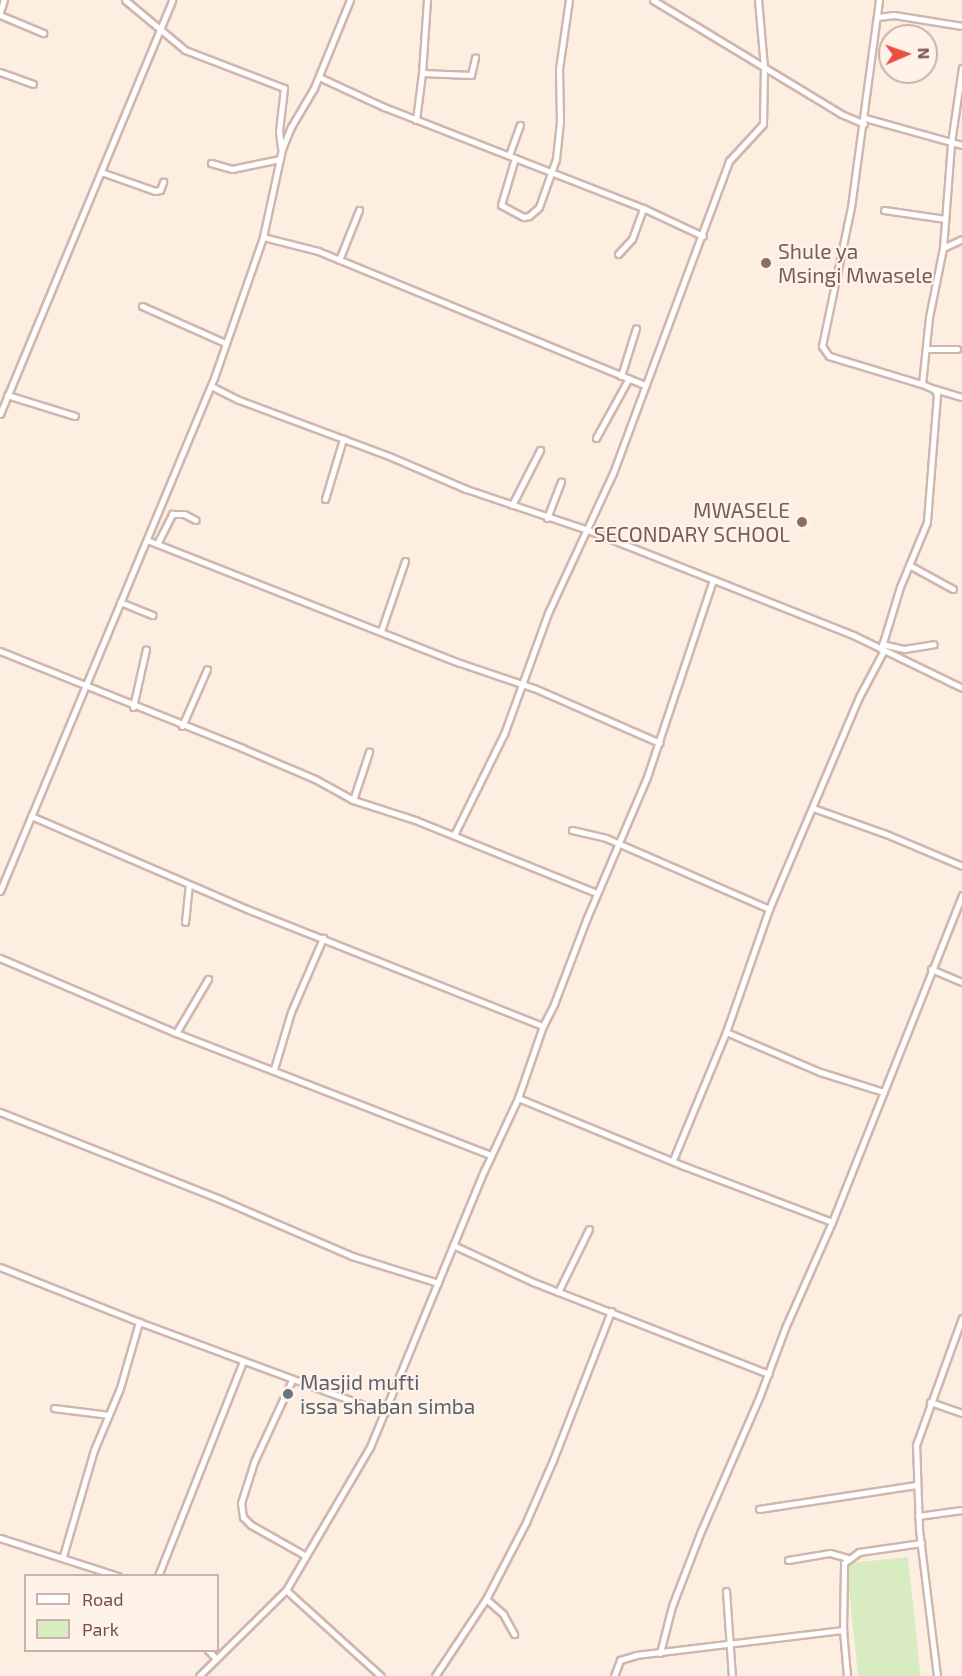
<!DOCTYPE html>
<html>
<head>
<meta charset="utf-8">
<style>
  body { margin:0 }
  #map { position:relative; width:962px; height:1676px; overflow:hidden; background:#fdeee2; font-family:"Exo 2",sans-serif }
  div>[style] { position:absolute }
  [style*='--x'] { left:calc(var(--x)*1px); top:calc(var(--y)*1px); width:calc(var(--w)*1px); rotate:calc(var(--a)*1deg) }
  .green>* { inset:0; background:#d9ebc0; transform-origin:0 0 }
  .roads { filter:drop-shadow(2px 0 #d0b6ac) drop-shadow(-2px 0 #d0b6ac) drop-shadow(0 2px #d0b6ac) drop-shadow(0 -2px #d0b6ac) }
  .minor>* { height:5px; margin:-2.5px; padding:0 2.5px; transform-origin:2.5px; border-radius:2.5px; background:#fff }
  .dots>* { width:16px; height:16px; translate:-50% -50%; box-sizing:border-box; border:3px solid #fff3e9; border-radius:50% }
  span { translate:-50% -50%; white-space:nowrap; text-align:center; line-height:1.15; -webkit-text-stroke:4.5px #fff3e9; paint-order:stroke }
  .education-label { font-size:21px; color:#785e54 }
  .left { translate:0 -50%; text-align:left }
  .right { translate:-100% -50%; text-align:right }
  .worship-label { font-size:21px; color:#5b616d }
  .legend { position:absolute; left:24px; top:1574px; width:195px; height:78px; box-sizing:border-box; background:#fff3e9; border:2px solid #c8b2a9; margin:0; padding:8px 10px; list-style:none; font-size:18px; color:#755048 }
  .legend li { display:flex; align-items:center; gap:12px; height:30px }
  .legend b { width:30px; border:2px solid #c8b2a9 }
  .north { position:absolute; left:878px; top:24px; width:60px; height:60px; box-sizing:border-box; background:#fff3e9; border:2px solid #c8b2a9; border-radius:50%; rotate:88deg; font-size:16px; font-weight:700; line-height:24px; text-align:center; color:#755048 }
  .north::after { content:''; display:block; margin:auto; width:21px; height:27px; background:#eb4d43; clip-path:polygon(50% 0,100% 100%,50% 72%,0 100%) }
</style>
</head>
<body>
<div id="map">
  <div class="green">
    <div style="left:908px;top:1557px;width:120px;height:62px;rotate:84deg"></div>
  </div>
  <div class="roads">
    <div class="minor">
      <div style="--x:125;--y:0;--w:78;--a:39.8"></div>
      <div style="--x:185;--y:50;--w:106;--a:21"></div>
      <div style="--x:284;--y:88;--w:43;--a:96.6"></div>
      <div style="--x:279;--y:131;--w:17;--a:83"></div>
      <div style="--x:653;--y:0;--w:220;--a:31.2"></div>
      <div style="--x:841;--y:114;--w:25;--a:23"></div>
      <div style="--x:879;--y:0;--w:209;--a:97.7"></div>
      <div style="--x:851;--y:207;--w:142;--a:101.8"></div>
      <div style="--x:822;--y:346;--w:12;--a:55"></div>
      <div style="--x:829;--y:356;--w:97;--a:16.8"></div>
      <div style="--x:922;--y:384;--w:13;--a:23"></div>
      <div style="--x:934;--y:389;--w:6;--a:59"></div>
      <div style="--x:937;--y:394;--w:128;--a:94.5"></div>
      <div style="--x:927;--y:522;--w:70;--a:112.6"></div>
      <div style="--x:900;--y:587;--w:65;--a:107"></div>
      <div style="--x:0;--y:12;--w:13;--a:-72"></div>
      <div style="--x:0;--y:15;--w:47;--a:22.7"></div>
      <div style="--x:878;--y:17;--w:16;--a:-7"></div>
      <div style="--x:894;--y:15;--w:69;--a:9.2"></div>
      <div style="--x:0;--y:72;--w:35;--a:20"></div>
      <div style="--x:422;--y:73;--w:73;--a:-86.1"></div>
      <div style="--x:319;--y:77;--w:72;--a:24.8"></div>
      <div style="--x:384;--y:107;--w:278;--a:21.3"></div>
      <div style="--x:643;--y:208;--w:66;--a:25"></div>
      <div style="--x:865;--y:118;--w:101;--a:15.6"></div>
      <div style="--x:416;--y:120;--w:47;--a:-82.7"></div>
      <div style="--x:422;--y:73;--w:49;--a:2.3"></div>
      <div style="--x:471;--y:75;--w:18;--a:-77"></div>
      <div style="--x:509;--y:155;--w:32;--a:-70"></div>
      <div style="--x:515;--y:158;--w:49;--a:106.6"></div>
      <div style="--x:501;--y:205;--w:26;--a:28"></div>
      <div style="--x:524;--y:217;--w:5;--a:-11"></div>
      <div style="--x:529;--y:216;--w:13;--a:-42"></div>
      <div style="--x:539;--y:207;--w:51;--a:-70.5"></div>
      <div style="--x:556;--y:159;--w:38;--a:-84"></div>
      <div style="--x:560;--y:121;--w:52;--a:-91.1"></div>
      <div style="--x:559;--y:69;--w:70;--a:-81.8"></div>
      <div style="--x:211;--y:163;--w:22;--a:16"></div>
      <div style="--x:232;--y:169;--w:49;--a:-11.8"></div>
      <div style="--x:101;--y:172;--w:57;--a:19.4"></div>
      <div style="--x:155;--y:191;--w:5;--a:-11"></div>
      <div style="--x:160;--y:190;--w:9;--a:-69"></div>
      <div style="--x:884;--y:210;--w:62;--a:8.4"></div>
      <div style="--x:263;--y:237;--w:57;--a:14.3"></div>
      <div style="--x:318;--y:251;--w:352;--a:22.3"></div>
      <div style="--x:943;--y:248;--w:21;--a:-25"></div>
      <div style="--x:618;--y:254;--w:21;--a:-47"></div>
      <div style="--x:632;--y:239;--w:33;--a:-70"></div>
      <div style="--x:339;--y:260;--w:54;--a:-68.2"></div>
      <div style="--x:142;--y:306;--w:91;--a:24"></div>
      <div style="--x:927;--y:349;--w:30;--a:0"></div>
      <div style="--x:621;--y:376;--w:50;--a:-72.6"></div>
      <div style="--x:922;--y:384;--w:67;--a:-84"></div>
      <div style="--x:929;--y:317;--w:70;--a:-78.5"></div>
      <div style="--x:943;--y:248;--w:105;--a:-85.6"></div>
      <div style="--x:951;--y:143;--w:76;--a:-81.7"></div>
      <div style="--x:211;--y:386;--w:31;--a:27"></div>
      <div style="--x:239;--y:400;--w:160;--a:20.5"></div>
      <div style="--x:389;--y:456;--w:84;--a:23.2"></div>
      <div style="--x:466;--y:489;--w:129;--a:18.6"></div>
      <div style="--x:588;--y:530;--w:285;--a:21.6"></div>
      <div style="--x:853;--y:635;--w:121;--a:25.9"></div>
      <div style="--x:935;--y:389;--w:28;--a:17"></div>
      <div style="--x:7;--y:395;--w:71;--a:17.2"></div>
      <div style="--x:0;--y:414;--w:448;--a:-67.4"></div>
      <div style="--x:596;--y:438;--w:68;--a:-61.2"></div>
      <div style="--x:325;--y:499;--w:63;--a:-73.3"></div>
      <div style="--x:512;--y:505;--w:62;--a:-63"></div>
      <div style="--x:547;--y:518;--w:39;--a:-69"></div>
      <div style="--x:147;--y:540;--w:336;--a:21.5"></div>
      <div style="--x:460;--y:663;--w:78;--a:18.7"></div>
      <div style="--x:534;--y:688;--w:137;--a:23.6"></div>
      <div style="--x:157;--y:544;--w:34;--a:-63"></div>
      <div style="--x:172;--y:514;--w:12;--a:0"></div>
      <div style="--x:184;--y:514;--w:13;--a:27"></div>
      <div style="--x:909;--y:565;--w:50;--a:28.6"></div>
      <div style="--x:120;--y:602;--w:35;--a:22"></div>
      <div style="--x:381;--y:631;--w:74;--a:-71.1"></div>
      <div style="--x:882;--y:644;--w:23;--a:13"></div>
      <div style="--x:904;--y:649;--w:30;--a:-9"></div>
      <div style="--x:0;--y:651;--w:261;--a:21.8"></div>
      <div style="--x:242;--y:748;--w:79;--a:23"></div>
      <div style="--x:315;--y:779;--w:43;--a:28.9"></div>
      <div style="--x:353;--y:800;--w:65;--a:17.9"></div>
      <div style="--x:415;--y:820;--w:196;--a:21.9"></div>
      <div style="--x:133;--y:707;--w:59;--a:-77.4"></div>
      <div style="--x:182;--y:726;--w:62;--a:-66.3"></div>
      <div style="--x:353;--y:800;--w:51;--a:-71.6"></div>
      <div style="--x:813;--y:808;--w:77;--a:19.6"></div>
      <div style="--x:886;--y:834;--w:82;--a:22.8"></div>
      <div style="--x:31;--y:816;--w:235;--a:23.3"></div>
      <div style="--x:247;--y:909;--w:318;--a:21.6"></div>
      <div style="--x:572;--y:830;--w:35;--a:13"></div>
      <div style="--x:606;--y:838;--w:178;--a:23.5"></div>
      <div style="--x:454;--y:835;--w:113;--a:-63.7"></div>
      <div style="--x:504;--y:734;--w:129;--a:-70"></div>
      <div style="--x:548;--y:613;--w:154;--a:-65.1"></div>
      <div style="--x:613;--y:473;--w:333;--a:-69.6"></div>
      <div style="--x:729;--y:161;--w:50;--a:-47.4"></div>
      <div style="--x:763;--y:124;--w:57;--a:-89"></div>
      <div style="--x:764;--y:67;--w:67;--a:-95.1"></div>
      <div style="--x:0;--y:891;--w:556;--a:-67.36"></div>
      <div style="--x:214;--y:378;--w:149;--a:-70.8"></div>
      <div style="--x:263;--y:237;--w:90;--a:-77.8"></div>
      <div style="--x:282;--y:149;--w:24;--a:-68"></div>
      <div style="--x:291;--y:127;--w:45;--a:-59.5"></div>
      <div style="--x:314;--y:88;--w:95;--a:-67.8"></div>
      <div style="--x:185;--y:922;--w:37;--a:-84"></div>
      <div style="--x:0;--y:958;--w:191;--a:23.1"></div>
      <div style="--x:176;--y:1033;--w:338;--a:21.2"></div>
      <div style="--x:931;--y:969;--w:34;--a:23"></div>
      <div style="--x:726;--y:1032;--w:102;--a:23.1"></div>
      <div style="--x:820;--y:1072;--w:67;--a:17.4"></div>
      <div style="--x:176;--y:1033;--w:63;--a:-59.3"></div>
      <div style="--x:274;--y:1069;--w:59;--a:-73.4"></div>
      <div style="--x:291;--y:1012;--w:81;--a:-66.6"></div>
      <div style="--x:518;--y:1098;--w:179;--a:22.3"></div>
      <div style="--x:684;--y:1166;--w:158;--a:20.7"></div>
      <div style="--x:0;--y:1112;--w:239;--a:21.6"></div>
      <div style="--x:222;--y:1200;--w:142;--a:23.3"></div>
      <div style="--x:352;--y:1256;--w:90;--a:17.4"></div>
      <div style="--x:673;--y:1160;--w:139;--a:-67.5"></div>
      <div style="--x:726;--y:1032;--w:130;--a:-70.7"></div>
      <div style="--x:769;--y:909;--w:230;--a:-67"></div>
      <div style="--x:859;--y:697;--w:53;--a:-62"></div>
      <div style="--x:453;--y:1245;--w:88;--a:24.8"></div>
      <div style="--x:533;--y:1282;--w:253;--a:21.3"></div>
      <div style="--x:0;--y:1267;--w:149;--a:21.6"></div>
      <div style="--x:139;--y:1322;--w:262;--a:20.3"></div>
      <div style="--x:558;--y:1292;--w:70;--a:-63.8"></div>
      <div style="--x:292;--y:1380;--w:90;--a:114.9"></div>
      <div style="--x:254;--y:1462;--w:43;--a:107.6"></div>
      <div style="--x:241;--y:1503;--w:14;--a:82"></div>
      <div style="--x:243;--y:1517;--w:11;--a:45"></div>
      <div style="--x:251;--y:1525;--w:63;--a:29.4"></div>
      <div style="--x:930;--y:1402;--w:34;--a:19"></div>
      <div style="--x:54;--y:1408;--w:55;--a:7.3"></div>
      <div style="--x:759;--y:1509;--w:159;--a:-8.7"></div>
      <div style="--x:918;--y:1516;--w:44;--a:-7.8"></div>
      <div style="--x:0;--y:1538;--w:124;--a:17.9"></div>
      <div style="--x:63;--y:1556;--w:110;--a:-73.7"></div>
      <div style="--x:94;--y:1450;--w:67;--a:-67.2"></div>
      <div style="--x:120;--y:1388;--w:69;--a:-73.9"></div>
      <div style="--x:788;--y:1560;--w:43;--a:-9.5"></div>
      <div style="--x:830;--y:1553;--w:18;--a:16"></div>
      <div style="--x:158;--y:1576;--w:231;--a:-68.4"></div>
      <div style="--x:286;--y:1590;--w:128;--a:42.2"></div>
      <div style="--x:726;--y:1591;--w:85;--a:86"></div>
      <div style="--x:486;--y:1599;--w:23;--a:41"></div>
      <div style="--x:503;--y:1614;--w:23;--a:61"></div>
      <div style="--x:208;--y:1650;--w:12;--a:48"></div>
      <div style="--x:660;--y:1653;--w:49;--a:-75.7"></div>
      <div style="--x:672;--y:1606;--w:80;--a:-68.9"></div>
      <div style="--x:701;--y:1531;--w:148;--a:-66.5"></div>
      <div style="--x:760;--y:1395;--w:72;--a:-69.5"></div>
      <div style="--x:785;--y:1328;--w:116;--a:-66.1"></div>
      <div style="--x:832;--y:1222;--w:352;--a:-68.3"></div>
      <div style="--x:199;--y:1676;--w:122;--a:-44.7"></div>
      <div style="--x:286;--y:1590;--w:166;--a:-59.6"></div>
      <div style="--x:370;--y:1447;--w:299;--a:-67.6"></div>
      <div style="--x:484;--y:1171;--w:81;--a:-65"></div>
      <div style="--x:518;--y:1098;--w:76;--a:-70.9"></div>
      <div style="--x:543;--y:1026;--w:25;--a:-63"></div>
      <div style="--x:554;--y:1004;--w:90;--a:-69.1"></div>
      <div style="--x:586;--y:920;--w:155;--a:-66.9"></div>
      <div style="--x:647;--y:777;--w:208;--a:-71.5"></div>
      <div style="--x:435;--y:1676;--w:92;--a:-56.5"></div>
      <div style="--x:486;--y:1599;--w:87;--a:-62.5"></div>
      <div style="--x:526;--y:1522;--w:68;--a:-66.5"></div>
      <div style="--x:553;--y:1460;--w:160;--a:-68.7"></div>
      <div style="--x:614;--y:1676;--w:17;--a:-69"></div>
      <div style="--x:620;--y:1660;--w:17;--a:-17"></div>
      <div style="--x:636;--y:1655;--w:209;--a:-6.9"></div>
      <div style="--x:847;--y:1676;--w:46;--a:-95"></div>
      <div style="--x:843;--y:1630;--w:67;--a:-89.1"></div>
      <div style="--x:844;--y:1563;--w:19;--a:-36"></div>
      <div style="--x:859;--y:1552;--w:63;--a:-8.3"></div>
      <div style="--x:937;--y:1676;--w:148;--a:-97"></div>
      <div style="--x:919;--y:1529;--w:84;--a:-92"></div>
      <div style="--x:916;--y:1445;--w:135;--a:-70.1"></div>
    </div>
  </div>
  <div class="dots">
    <div style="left:766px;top:263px;background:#8d6e63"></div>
    <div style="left:802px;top:522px;background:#8d6e63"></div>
    <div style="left:288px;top:1394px;background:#6b7280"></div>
  </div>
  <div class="education-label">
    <span class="left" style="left:778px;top:263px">Shule ya<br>Msingi Mwasele</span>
    <span class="right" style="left:790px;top:522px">MWASELE<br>SECONDARY SCHOOL</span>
  </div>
  <div class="worship-label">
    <span class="left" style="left:300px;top:1394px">Masjid mufti<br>issa shaban simba</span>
  </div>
  <ul class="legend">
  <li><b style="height:8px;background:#fff"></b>Road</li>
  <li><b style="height:16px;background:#d9ebc0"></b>Park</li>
  </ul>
  <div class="north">N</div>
</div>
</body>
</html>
